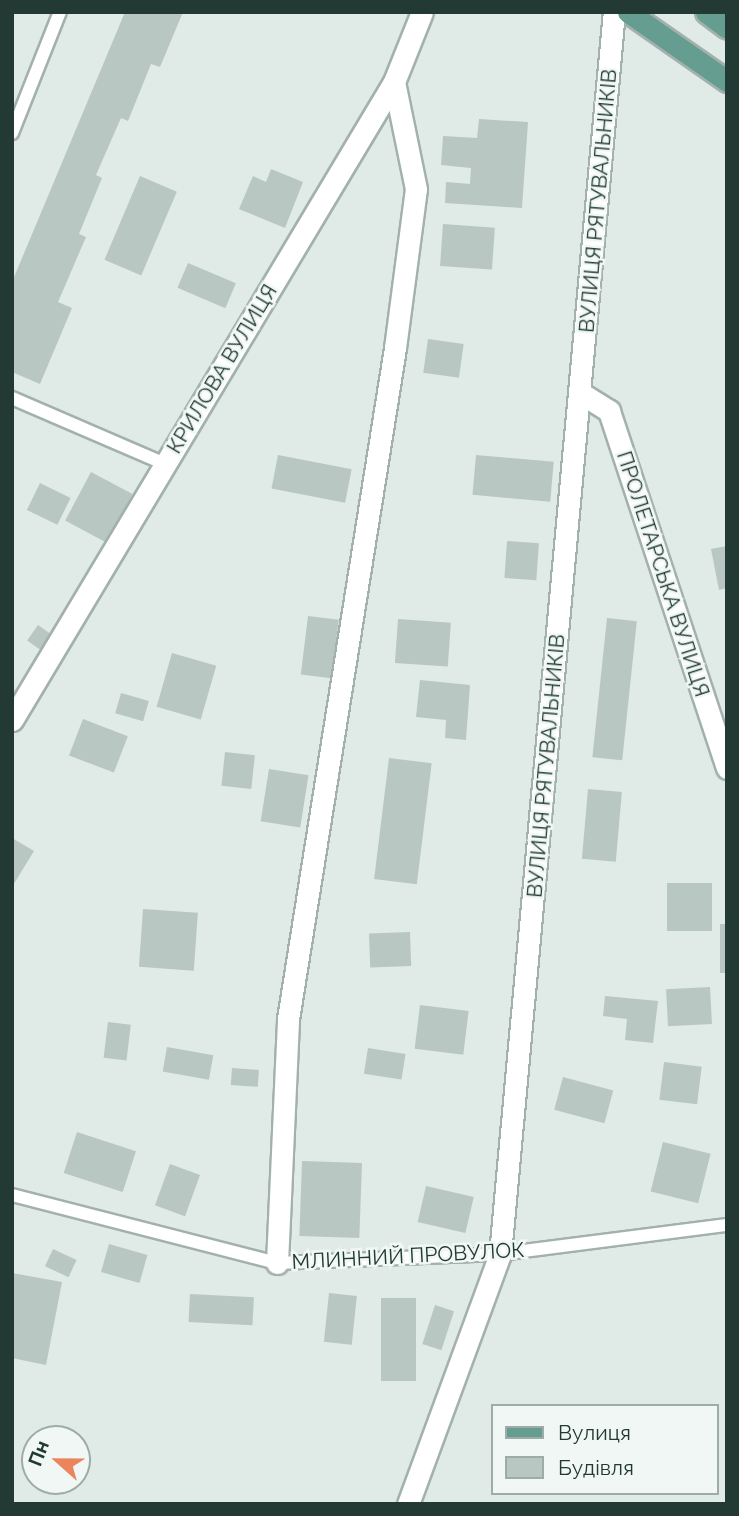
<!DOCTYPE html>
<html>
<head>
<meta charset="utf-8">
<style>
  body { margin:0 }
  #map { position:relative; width:739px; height:1516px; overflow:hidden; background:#e0eae6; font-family:Raleway,sans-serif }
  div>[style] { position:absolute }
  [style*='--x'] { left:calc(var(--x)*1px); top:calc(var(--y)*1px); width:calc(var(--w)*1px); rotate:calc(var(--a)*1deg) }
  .building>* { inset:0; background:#b8c7c2; transform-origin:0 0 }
  .roads { filter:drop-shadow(2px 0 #a3b1ad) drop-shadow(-2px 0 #a3b1ad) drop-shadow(0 2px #a3b1ad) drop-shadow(0 -2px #a3b1ad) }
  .lane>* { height:12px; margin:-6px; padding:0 6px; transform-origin:6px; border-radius:6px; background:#fff }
  .street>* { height:21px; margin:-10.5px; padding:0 10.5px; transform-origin:10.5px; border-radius:10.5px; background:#fff }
  .secondary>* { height:21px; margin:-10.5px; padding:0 10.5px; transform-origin:10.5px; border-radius:10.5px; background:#fff }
  .primary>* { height:21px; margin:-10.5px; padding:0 10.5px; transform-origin:10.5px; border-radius:10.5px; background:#669d91 }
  span { translate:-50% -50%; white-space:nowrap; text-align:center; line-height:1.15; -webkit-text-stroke:5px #f0f7f4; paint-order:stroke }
  .street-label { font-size:21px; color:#223934 }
  .frame { position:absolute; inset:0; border:14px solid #223934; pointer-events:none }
  .legend { position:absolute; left:491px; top:1404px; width:228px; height:91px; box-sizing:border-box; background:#f0f7f4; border:2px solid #9eaba7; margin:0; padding:9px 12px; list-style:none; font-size:21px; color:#223934 }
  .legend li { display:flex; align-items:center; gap:14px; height:35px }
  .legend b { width:35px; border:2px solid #9eaba7 }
  .north { position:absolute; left:21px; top:1425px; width:70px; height:70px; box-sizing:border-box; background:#f0f7f4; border:2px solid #9eaba7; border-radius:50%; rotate:291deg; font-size:19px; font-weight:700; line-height:28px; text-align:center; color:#223934 }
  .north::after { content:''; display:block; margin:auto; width:24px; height:32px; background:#eb855d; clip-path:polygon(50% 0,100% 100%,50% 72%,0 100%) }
</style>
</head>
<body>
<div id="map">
  <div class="building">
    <div style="clip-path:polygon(125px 12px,183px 12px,160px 67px,151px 64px,128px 121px,121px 118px,96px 175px,102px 178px,79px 234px,86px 237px,58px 302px,72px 308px,40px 384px,12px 372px,12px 282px)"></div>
    <div style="clip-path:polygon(479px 119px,528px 122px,522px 208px,445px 203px,446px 182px,470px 184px,471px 168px,441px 165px,443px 136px,477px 138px)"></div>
    <div style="clip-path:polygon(271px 169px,303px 182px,285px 228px,239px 209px,253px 176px,266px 182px)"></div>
    <div style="left:140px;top:176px;width:40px;height:91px;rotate:23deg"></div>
    <div style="left:443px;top:224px;width:52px;height:42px;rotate:4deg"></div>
    <div style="left:188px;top:263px;width:52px;height:27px;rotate:23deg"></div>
    <div style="left:428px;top:339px;width:36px;height:34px;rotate:8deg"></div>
    <div style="left:278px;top:455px;width:75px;height:34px;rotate:11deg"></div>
    <div style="left:476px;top:455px;width:78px;height:40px;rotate:5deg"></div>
    <div style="left:91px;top:472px;width:47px;height:55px;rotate:28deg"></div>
    <div style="left:40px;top:483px;width:34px;height:30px;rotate:26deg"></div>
    <div style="left:507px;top:541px;width:32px;height:37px;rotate:4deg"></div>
    <div style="clip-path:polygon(727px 546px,727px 588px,719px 590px,711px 549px)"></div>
    <div style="left:308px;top:616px;width:31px;height:59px;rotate:7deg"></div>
    <div style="left:607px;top:618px;width:30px;height:140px;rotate:6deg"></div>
    <div style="left:398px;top:619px;width:53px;height:44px;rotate:4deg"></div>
    <div style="left:38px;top:625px;width:21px;height:19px;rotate:35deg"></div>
    <div style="left:172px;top:653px;width:46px;height:56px;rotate:16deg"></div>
    <div style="clip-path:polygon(420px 680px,470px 685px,466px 740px,445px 738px,446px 720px,416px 717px)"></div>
    <div style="left:121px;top:693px;width:29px;height:21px;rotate:16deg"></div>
    <div style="left:83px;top:719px;width:48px;height:39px;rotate:21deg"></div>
    <div style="left:225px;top:752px;width:30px;height:34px;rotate:6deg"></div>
    <div style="left:389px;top:758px;width:43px;height:122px;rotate:7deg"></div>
    <div style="left:269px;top:769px;width:40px;height:53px;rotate:9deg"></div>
    <div style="left:588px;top:789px;width:34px;height:70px;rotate:5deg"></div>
    <div style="clip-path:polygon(12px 838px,34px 851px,12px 887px)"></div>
    <div style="left:667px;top:883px;width:45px;height:48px"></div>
    <div style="left:143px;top:909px;width:55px;height:58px;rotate:4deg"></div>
    <div style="left:727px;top:924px;width:49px;height:7px;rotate:90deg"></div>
    <div style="left:410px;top:932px;width:34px;height:41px;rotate:88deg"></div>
    <div style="left:710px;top:987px;width:37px;height:44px;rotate:87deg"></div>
    <div style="clip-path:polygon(605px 996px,658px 1001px,653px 1043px,625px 1040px,627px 1019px,603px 1016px)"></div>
    <div style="left:420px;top:1005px;width:49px;height:44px;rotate:7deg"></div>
    <div style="left:108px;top:1022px;width:23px;height:36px;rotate:7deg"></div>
    <div style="left:167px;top:1047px;width:47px;height:25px;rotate:10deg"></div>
    <div style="left:368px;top:1048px;width:38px;height:26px;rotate:9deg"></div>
    <div style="left:664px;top:1062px;width:38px;height:38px;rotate:7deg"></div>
    <div style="left:232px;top:1068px;width:27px;height:17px;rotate:4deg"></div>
    <div style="left:563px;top:1077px;width:52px;height:34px;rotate:15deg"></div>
    <div style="left:77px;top:1132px;width:62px;height:43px;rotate:18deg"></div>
    <div style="left:663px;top:1142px;width:49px;height:51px;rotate:14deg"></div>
    <div style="left:302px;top:1161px;width:60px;height:75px;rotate:2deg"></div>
    <div style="left:170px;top:1164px;width:32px;height:44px;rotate:20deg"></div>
    <div style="left:426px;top:1186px;width:49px;height:37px;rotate:13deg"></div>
    <div style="left:109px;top:1244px;width:40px;height:29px;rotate:16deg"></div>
    <div style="left:53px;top:1249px;width:26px;height:19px;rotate:25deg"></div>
    <div style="clip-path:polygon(12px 1273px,62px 1282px,46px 1365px,12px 1358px)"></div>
    <div style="left:329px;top:1293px;width:28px;height:49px;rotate:6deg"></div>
    <div style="left:190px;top:1294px;width:64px;height:28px;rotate:3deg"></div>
    <div style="left:381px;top:1298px;width:35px;height:83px"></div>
    <div style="left:435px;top:1305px;width:20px;height:41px;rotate:18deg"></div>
  </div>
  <div class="roads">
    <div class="lane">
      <div style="--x:12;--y:133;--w:130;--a:-68.4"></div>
      <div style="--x:12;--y:398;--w:167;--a:23.3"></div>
      <div style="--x:12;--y:1195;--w:274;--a:14.4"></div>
      <div style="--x:277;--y:1263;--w:223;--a:-2.3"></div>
      <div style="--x:500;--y:1254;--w:229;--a:-7.3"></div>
    </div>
    <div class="street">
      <div style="--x:582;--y:394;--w:32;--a:32"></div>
      <div style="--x:609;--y:411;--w:376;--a:71.7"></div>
      <div style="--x:277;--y:1263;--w:244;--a:-87.4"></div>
      <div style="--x:288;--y:1019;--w:679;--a:-80.94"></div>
      <div style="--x:395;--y:348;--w:160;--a:-82.5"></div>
      <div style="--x:416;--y:189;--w:109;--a:-101.6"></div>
      <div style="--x:408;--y:1504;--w:266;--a:-69.8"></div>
      <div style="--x:500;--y:1254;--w:1247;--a:-84.76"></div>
    </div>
    <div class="secondary">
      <div style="--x:12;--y:720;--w:744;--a:-59.09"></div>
      <div style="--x:394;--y:82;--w:75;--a:-68.2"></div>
    </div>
    <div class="primary">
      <div style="--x:628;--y:12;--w:121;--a:34.9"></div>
      <div style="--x:706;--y:12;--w:26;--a:37"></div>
    </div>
  </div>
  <div class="street-label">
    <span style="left:598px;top:201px;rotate:-85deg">ВУЛИЦЯ РЯТУВАЛЬНИКІВ</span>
    <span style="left:222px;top:369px;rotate:-59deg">КРИЛОВА ВУЛИЦЯ</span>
    <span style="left:663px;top:574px;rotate:72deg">ПРОЛЕТАРСЬКА ВУЛИЦЯ</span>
    <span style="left:546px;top:766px;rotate:-85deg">ВУЛИЦЯ РЯТУВАЛЬНИКІВ</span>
    <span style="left:408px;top:1256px;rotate:-3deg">МЛИННИЙ ПРОВУЛОК</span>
  </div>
  <div class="frame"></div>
  <ul class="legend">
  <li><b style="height:9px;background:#669d91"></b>Вулиця</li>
  <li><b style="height:19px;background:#b8c7c2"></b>Будівля</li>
  </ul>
  <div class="north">Пн</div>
</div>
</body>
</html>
